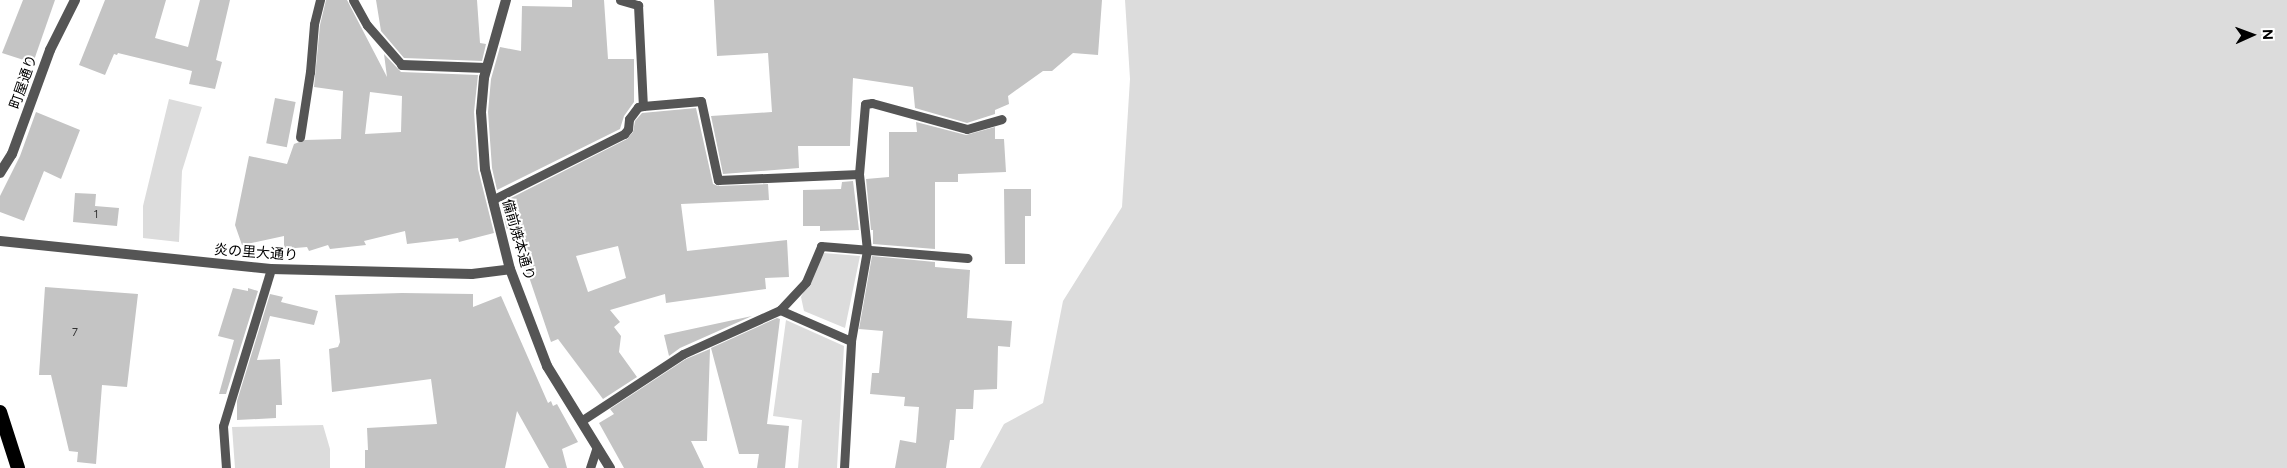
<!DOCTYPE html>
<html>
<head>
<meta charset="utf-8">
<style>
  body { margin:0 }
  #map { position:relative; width:2287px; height:468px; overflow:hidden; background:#fff; font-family:Figtree,"Noto Sans JP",sans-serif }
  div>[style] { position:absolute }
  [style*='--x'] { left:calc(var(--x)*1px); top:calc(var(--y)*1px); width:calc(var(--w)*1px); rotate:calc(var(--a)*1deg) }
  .green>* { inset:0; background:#dcdcdc }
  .building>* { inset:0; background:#c4c4c4; transform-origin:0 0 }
  .service>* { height:9px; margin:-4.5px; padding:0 4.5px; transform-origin:4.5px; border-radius:4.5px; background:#555 }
  .minor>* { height:10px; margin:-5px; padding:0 5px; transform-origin:5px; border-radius:5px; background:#555 }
  .tertiary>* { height:10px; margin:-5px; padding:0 5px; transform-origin:5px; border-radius:5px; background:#555 }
  .trunk>* { height:14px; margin:-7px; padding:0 7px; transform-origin:7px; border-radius:7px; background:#000 }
  span { translate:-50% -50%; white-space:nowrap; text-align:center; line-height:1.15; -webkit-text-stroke:4px #fff; paint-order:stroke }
  .number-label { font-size:11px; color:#313131 }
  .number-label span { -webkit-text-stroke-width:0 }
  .street-label { font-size:14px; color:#000 }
  .north { position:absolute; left:2227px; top:10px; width:50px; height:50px; -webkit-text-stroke:4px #fff; paint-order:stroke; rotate:88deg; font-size:14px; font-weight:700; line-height:20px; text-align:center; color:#000 }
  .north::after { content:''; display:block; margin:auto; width:18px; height:22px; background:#000; clip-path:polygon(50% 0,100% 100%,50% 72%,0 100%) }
</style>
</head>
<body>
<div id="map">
  <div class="green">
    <div style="clip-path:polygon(1125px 0,2287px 0,2287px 468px,980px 468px,1004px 424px,1043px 403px,1063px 301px,1122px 207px,1130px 79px)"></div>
    <div style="clip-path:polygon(169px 99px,202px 107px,182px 171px,179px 242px,143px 238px,143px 206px)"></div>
    <div style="clip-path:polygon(824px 253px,860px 256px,845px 328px,804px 311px,801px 297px)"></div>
    <div style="clip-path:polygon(786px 320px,844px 346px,837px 468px,798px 468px,802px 420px,773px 416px)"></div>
    <div style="clip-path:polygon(323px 425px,330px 449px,330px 468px,235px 468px,232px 427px)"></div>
  </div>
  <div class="building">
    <div style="clip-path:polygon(23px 0,55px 0,33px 63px,2px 53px)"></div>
    <div style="clip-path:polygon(105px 0,166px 0,155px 38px,188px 47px,200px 0,230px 0,216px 60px,222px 62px,215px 89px,189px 84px,192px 71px,118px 53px,117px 55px,114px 54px,105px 75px,79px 65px)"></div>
    <div style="clip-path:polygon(evenodd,326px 0,347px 0,387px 77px,384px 54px,401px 72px,478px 75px,474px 112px,478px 169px,494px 233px,459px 242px,458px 238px,407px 244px,405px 231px,364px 241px,366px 245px,330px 249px,328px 245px,309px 251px,307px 247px,284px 249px,284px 236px,242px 245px,235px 225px,249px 156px,287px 164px,294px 144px,305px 140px,341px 139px,343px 91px,314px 87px,320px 25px,326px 0,370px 92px,402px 96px,401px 132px,365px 134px,370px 92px)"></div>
    <div style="clip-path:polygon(376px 0,477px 0,480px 43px,486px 44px,482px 61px,404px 58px,381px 31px)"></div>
    <div style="clip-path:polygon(572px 0,604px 0,608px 59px,634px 59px,634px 102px,624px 116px,620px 129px,497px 190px,492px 168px,488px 112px,491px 79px,500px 47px,521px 51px,522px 6px,572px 7px)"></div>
    <div style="clip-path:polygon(714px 0,1102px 0,1098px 55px,1073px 53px,1052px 71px,1043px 71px,1008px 96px,1009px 104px,995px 110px,995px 114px,967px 123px,915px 108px,913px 87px,853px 78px,850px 146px,798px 146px,799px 168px,723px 174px,711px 116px,772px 112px,768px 53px,717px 56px)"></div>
    <div style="left:275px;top:98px;width:21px;height:46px;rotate:11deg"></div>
    <div style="clip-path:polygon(evenodd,696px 108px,713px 184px,718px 186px,768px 184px,769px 200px,681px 204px,687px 251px,787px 240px,789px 277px,765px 278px,766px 289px,666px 303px,665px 294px,610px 310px,620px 322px,614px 327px,621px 336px,619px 352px,637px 377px,603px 399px,558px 339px,551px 342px,528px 274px,525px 274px,512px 229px,507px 230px,501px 203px,627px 139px,633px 132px,635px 121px,642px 113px,696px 108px,618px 246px,626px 278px,588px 292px,576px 256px,618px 246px)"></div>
    <div style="clip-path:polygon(36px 112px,80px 130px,61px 179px,44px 171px,24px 221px,0 212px,0 196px,20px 156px)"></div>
    <div style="clip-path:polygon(916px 122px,966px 135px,995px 127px,995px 139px,1004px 139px,1006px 172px,958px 174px,958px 182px,935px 182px,935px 249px,873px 244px,873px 230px,871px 230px,866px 179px,889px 177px,889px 132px,917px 132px)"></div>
    <div style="clip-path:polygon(853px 181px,859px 230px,820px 231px,820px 226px,803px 226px,803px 190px,841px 189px,842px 182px)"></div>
    <div style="clip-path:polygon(1004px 189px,1031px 189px,1031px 216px,1025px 216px,1025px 264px,1005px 264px)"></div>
    <div style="clip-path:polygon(75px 193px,96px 194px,95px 206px,119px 208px,117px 226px,73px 222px)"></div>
    <div style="clip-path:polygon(872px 256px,935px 262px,935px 267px,970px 270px,967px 318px,1012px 321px,1010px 347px,998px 346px,997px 389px,974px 390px,973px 409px,956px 409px,954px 440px,950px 440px,946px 468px,895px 468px,900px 440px,916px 443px,919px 407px,904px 406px,905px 397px,870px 394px,872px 373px,879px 373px,883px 331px,859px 329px)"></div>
    <div style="clip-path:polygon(45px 287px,138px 294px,127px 387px,102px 385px,96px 464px,77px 462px,78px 452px,69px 451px,51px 375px,39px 375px)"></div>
    <div style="clip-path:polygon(233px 288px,248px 291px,248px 288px,258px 291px,226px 394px,219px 394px,234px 340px,218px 336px)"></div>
    <div style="clip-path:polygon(402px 293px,473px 294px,473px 307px,501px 296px,548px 403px,551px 401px,553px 406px,557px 404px,578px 442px,562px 449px,567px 468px,549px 468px,517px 411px,505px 468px,365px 468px,365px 450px,368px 450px,367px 428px,437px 424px,431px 379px,332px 392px,329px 349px,338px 347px,340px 342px,335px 295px)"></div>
    <div style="clip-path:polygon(270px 294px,283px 297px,281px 302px,318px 311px,314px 325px,270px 316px,257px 360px,280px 359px,282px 405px,276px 405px,276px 418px,237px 420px,237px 401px)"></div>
    <div style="clip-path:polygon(752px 316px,680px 348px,669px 356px,664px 335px)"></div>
    <div style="clip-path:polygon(777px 318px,780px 319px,767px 424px,789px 426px,785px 468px,757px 468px,759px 454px,739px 454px,711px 348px)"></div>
    <div style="clip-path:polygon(710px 349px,707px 441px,691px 441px,704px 468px,624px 468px,599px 423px,614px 414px,610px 409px,686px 359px)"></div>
  </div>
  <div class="service">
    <div style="--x:353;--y:0;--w:29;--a:61"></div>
    <div style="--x:367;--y:25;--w:53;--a:48.8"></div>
    <div style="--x:620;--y:0;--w:19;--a:16"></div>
    <div style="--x:638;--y:5;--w:101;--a:87.2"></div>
    <div style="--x:643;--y:106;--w:58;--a:-4.9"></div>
    <div style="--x:701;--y:101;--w:81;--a:77.9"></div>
    <div style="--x:718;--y:180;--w:141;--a:-2.4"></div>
    <div style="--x:859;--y:174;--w:70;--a:-85.1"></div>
    <div style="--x:865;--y:104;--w:7;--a:-8"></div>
    <div style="--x:872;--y:103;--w:98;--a:15.3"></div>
    <div style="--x:967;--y:129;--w:36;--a:-16"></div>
    <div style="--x:300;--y:137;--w:66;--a:-81.3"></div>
    <div style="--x:310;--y:72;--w:48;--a:-85.2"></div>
    <div style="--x:314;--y:24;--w:25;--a:-76"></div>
    <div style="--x:492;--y:200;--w:148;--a:-26.6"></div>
    <div style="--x:624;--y:134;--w:6;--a:-51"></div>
    <div style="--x:628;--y:129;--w:10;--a:-84"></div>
    <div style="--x:629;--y:119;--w:15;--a:-53"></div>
    <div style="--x:638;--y:107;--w:5;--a:-11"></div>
    <div style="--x:780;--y:310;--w:77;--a:23.6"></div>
    <div style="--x:581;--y:421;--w:122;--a:-33.3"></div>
    <div style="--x:683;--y:354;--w:107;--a:-24.4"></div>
    <div style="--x:780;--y:310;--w:38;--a:-47"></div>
    <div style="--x:806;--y:282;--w:39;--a:-67"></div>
    <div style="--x:821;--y:246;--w:147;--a:4.7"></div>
    <div style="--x:226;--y:468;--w:42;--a:-94.1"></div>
    <div style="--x:223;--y:426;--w:164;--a:-73"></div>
    <div style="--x:590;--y:468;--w:22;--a:-72"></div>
    <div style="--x:844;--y:468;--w:127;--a:-86.8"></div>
    <div style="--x:851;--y:341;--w:92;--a:-80"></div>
    <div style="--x:867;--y:250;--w:76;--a:-96"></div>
  </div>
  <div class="minor">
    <div style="--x:506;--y:0;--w:81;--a:105.8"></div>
    <div style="--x:484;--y:78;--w:34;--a:95"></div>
    <div style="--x:481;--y:112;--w:57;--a:86"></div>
    <div style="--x:485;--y:169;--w:103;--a:76"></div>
    <div style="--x:510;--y:269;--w:104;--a:69.1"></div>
    <div style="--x:547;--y:366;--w:120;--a:58.3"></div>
    <div style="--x:402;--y:65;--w:84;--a:2"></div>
    <div style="--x:0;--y:173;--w:22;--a:-58"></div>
    <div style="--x:12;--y:154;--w:111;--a:-69.9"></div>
    <div style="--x:50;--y:50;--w:56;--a:-63.4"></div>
  </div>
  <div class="tertiary">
    <div style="--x:0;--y:241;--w:272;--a:5.9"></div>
    <div style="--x:271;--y:269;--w:201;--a:1.4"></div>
    <div style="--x:472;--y:274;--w:38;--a:-7"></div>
  </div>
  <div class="trunk">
    <div style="--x:0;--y:412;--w:59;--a:72.2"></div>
  </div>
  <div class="number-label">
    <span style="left:96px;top:215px">1</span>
    <span style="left:75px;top:333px">7</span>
  </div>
  <div class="street-label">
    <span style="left:24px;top:82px;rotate:-71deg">町屋通り</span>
    <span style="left:518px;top:240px;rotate:74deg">備前焼本通り</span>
    <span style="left:256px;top:253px;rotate:4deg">炎の里大通り</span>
  </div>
  <div class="north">N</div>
</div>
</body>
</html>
